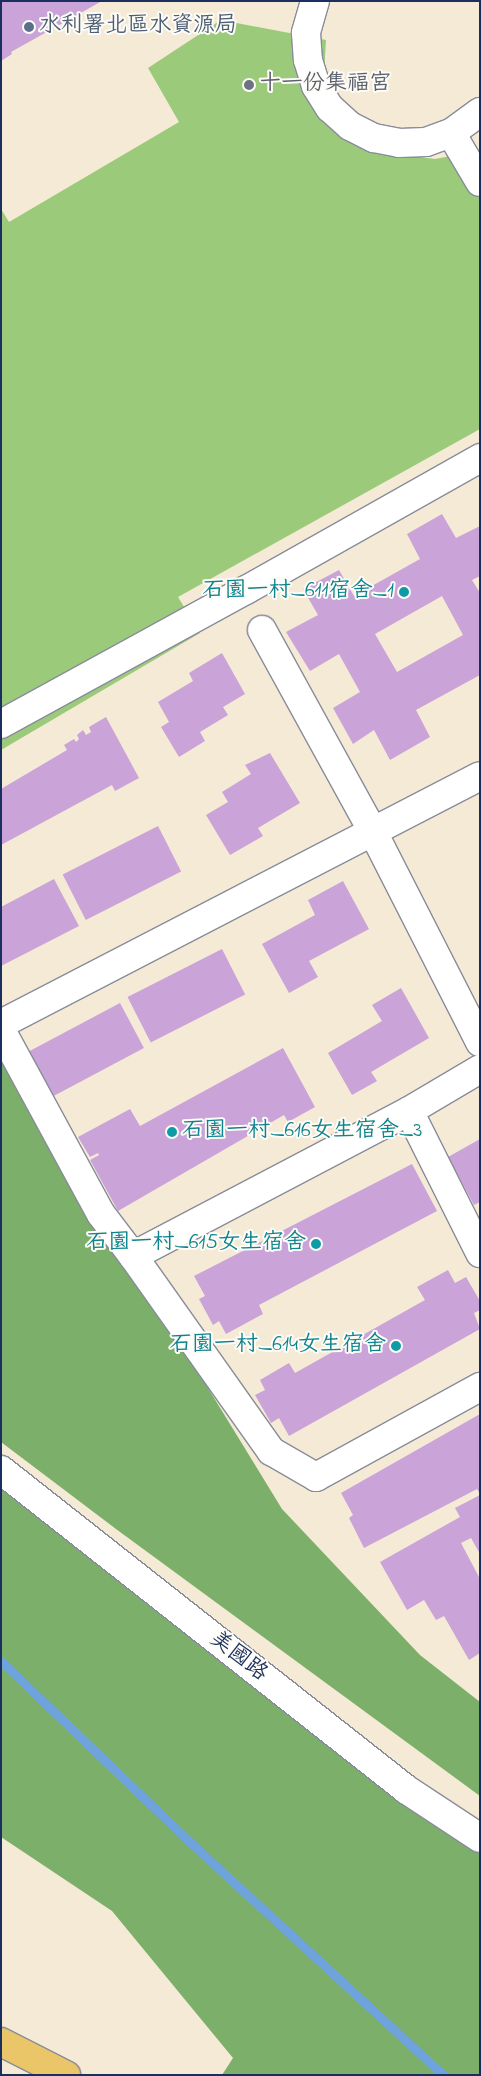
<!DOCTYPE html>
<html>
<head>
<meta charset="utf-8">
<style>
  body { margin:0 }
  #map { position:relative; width:481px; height:2076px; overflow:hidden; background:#f5ead5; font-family:"Indie Flower","LXGW WenKai TC",sans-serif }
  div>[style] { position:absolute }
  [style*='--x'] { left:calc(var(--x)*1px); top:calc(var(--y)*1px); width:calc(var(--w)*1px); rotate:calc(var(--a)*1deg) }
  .green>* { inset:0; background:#9bcb7a }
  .forest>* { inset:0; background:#7caf6a }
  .stream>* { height:9px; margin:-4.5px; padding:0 4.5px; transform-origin:4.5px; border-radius:4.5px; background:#6fa3db }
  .building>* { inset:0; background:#caa3d9; transform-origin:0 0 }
  .roads { filter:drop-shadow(1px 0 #888c9a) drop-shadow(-1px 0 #888c9a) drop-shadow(0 1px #888c9a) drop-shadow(0 -1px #888c9a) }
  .minor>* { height:28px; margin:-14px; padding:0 14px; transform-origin:14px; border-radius:14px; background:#fff }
  .major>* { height:28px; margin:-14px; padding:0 14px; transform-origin:14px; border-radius:14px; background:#eac669 }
  .dots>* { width:14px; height:14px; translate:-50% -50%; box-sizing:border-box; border:2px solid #fdfcf7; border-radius:50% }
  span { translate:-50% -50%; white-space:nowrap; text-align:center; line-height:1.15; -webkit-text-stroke:4px #fdfcf7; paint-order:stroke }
  .service-label { font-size:22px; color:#4e5e75 }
  .left { translate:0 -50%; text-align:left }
  .worship-label { font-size:22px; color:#5b616d }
  .culture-label { font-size:22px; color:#0d838f }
  .right { translate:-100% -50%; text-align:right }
  .street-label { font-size:22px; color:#1b2f5e }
  .frame { position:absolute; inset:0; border:2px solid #1b2f5e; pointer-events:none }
</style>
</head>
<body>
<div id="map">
  <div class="green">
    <div style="clip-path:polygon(221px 20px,326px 40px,324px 74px,343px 122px,384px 152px,435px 159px,466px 153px,480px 177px,480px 429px,178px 597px,200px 633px,1px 750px,1px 209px,9px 222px,179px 122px,148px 68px)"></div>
  </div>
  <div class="forest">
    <div style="clip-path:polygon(1px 1050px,282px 1509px,420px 1655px,480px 1702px,480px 1796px,116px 1529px,1px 1442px)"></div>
    <div style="clip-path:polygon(1px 1489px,480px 1840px,480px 2075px,222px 2075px,233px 2058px,112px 1911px,1px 1837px)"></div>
  </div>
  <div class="stream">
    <div style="--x:1;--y:1661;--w:263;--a:43.8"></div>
    <div style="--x:191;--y:1843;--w:343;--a:42.6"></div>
  </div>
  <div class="building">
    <div style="clip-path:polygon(1px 1px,102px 1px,11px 52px,12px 54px,1px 61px)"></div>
    <div style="clip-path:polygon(evenodd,442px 514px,456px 538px,480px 526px,480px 576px,472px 580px,480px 593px,480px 675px,416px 710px,430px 737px,390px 760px,374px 730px,353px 744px,333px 708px,360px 692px,339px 654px,310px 671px,286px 632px,318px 615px,303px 589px,339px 570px,354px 596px,420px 559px,407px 534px,442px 514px,442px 596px,463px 635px,397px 672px,375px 634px,442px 596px)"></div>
    <div style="clip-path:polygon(222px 653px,245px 694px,223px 707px,228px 715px,200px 732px,205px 741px,179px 757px,161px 727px,169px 722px,158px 702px,193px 681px,189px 673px)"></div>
    <div style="clip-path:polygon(106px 717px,139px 778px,115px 791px,112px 785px,1px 845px,1px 789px,67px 750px,64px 745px,74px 739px,76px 742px,79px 739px,77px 735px,83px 730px,86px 735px,91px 732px,89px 727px)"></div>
    <div style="clip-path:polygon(270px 753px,300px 803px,258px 828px,263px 836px,230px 855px,206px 815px,228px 802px,222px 792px,251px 774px,245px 765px)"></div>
    <div style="left:158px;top:826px;width:51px;height:107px;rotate:63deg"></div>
    <div style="clip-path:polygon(54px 879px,79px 926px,1px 966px,1px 907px)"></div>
    <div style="clip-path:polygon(343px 881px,369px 929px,309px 961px,318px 977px,289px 993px,262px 944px,315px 915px,308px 900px)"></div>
    <div style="left:222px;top:949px;width:51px;height:106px;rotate:63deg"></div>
    <div style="clip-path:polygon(401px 988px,429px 1038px,371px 1072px,377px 1081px,352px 1095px,328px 1053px,382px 1021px,372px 1005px)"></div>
    <div style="left:120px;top:1003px;width:51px;height:106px;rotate:62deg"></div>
    <div style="clip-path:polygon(283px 1048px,315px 1107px,288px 1122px,284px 1115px,118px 1211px,90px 1160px,99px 1155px,98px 1153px,90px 1157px,78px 1137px,130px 1109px,140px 1126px)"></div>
    <div style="clip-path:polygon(480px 1139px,480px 1202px,474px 1205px,448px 1157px)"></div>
    <div style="clip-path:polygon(412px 1164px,437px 1211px,259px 1305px,263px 1314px,226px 1334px,219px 1321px,213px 1325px,199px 1299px,205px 1296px,194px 1276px)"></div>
    <div style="clip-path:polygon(448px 1270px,455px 1283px,466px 1277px,480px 1301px,480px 1310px,474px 1313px,480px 1329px,289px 1436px,279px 1418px,271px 1423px,255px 1395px,265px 1390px,260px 1380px,289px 1363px,295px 1373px,425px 1300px,417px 1287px)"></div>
    <div style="clip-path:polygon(480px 1414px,480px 1494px,477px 1489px,364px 1548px,349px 1518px,353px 1515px,341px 1493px)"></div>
    <div style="clip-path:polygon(480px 1495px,480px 1554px,471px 1538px,461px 1543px,480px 1579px,480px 1653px,469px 1660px,444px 1616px,436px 1620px,424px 1600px,407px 1610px,380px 1562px,460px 1517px,455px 1508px)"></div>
  </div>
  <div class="roads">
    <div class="minor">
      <div style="--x:315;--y:1;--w:33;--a:106"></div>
      <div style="--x:306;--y:33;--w:27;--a:86"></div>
      <div style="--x:308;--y:60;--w:27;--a:73"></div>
      <div style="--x:316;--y:86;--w:26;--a:58"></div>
      <div style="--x:330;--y:108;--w:27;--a:42"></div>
      <div style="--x:350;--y:126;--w:27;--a:27"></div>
      <div style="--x:374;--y:138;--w:25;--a:11"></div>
      <div style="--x:399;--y:143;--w:27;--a:-2"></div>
      <div style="--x:426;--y:142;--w:27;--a:-20"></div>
      <div style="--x:451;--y:133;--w:36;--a:-36"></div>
      <div style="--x:451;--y:133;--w:57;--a:59.4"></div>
      <div style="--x:262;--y:630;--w:230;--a:61.2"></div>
      <div style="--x:373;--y:832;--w:236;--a:63"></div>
      <div style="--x:1;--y:724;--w:279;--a:-28.7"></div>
      <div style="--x:246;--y:590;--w:269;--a:-29.4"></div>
      <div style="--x:1;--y:1024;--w:539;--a:-27.37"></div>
      <div style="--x:1;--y:1030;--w:209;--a:61.5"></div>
      <div style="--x:101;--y:1214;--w:53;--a:52.7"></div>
      <div style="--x:133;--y:1256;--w:239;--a:54.7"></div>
      <div style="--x:271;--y:1451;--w:52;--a:30"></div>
      <div style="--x:316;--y:1477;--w:187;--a:-28.8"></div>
      <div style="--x:409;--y:1111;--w:159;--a:63.4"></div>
      <div style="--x:133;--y:1256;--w:312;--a:-27.7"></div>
      <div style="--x:409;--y:1111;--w:82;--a:-30.6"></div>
      <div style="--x:1;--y:1470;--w:517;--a:38.24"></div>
      <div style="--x:407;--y:1790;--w:87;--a:33.3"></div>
    </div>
    <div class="major">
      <div style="--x:1;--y:2042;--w:73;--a:26.9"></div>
    </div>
  </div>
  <div class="dots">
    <div style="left:29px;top:27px;background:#5c6f8a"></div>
    <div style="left:249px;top:85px;background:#6b7280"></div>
    <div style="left:404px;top:592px;background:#0f9aa8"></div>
    <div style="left:172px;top:1132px;background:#0f9aa8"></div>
    <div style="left:316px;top:1244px;background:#0f9aa8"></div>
    <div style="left:396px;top:1346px;background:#0f9aa8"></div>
  </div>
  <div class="service-label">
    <span class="left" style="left:39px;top:27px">水利署北區水資源局</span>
  </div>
  <div class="worship-label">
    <span class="left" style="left:259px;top:85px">十一份集福宮</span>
  </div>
  <div class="culture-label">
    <span class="right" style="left:394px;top:592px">石園一村_611宿舍_1</span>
    <span class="left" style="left:182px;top:1132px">石園一村_616女生宿舍_3</span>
    <span class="right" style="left:306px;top:1244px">石園一村_615女生宿舍</span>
    <span class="right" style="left:386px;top:1346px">石園一村_614女生宿舍</span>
  </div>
  <div class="street-label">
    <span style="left:238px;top:1657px;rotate:38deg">美國路</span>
  </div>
  <div class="frame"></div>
</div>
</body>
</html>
